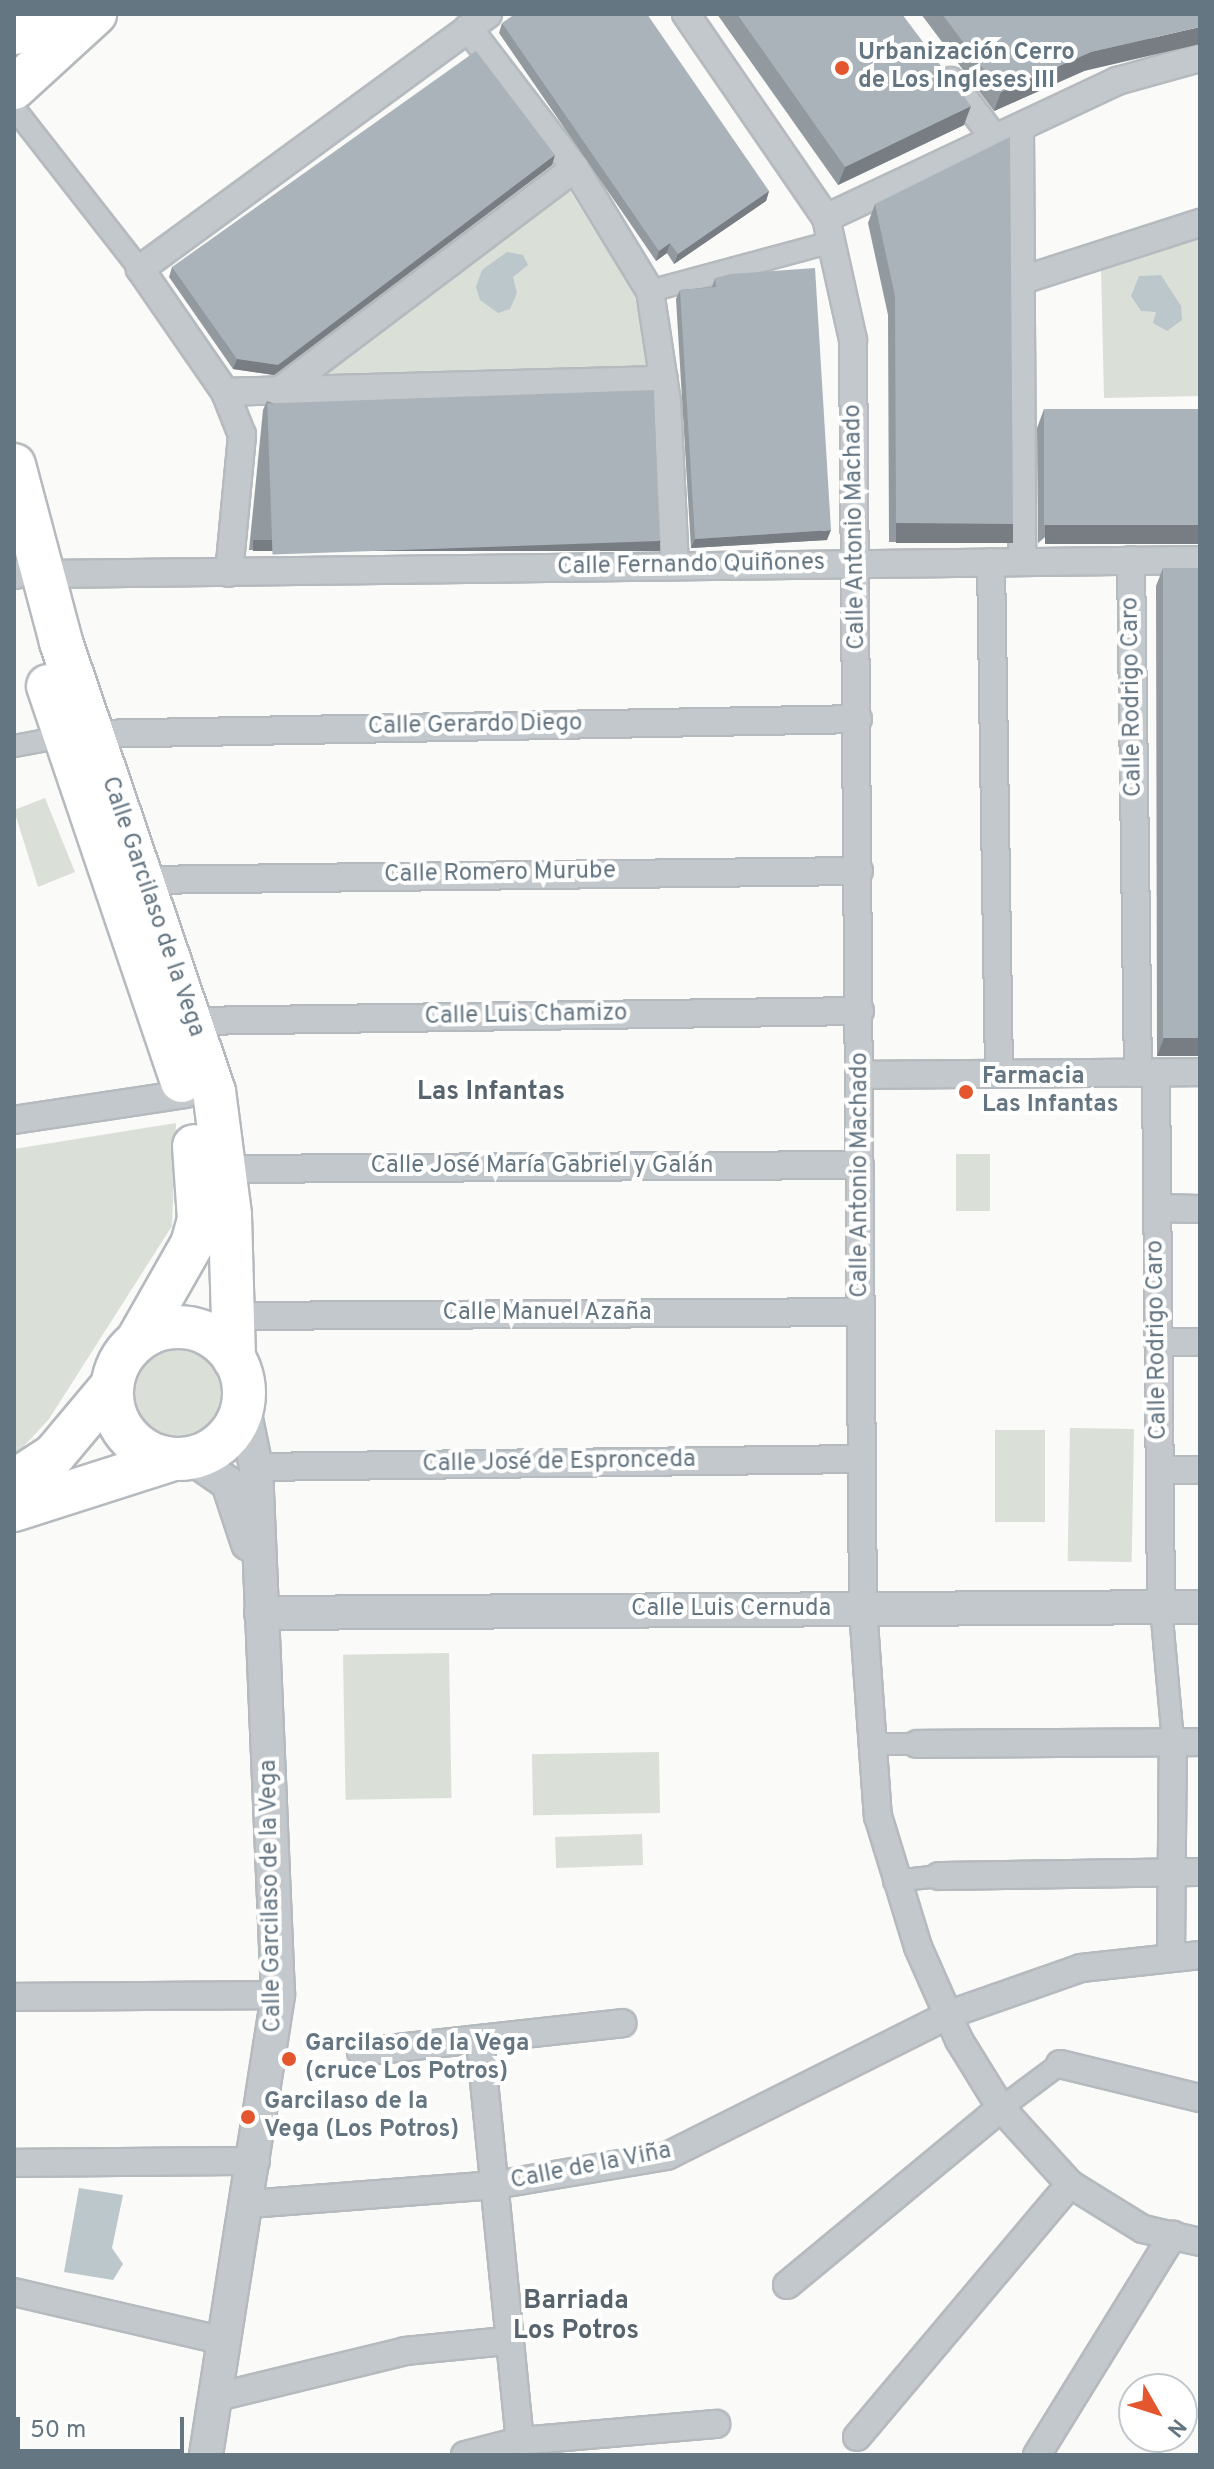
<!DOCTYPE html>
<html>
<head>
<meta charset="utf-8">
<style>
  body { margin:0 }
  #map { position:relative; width:1214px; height:2469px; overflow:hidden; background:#fafaf8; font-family:Overpass,sans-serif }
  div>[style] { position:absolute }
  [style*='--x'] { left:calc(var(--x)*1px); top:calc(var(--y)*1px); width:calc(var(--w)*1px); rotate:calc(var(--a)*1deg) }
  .green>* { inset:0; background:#dadfd7; transform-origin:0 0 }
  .round { border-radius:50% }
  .water>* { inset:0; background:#bbc7cb }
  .roads { filter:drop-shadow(2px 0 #b5babe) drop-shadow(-2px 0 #b5babe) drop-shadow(0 2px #b5babe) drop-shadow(0 -2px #b5babe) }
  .pedestrian>* { height:20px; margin:-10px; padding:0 10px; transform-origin:10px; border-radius:10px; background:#c3c8cc }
  .minor>* { height:26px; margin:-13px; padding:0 13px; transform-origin:13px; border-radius:13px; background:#c3c8cc }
  .tertiary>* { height:32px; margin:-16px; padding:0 16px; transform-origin:16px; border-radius:16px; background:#c3c8cc }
  .primary>* { height:42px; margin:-21px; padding:0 21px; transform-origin:21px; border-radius:21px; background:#fff }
  .primary>.ring { margin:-21px; padding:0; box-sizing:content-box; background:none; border:42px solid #fff; border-radius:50% }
  .wall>* { inset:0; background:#929a9f }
  .shaded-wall>* { inset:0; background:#777d82; transform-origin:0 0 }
  .building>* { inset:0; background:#aab3b9; transform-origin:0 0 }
  .dots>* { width:22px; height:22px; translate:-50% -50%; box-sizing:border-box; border:4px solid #fff; border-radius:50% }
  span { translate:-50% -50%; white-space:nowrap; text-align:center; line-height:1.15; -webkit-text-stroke:8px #fff; paint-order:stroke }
  .poi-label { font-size:24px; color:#657683; font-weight:700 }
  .left { translate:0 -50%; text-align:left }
  .street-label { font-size:24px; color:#657683 }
  .neighbourhood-label { font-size:26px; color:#57646e; font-weight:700 }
  .frame { position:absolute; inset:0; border:16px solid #657683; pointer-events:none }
  .north { position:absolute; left:1118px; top:2373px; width:80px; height:80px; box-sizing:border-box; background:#fff; border:2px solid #c1c8cd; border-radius:50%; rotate:129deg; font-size:22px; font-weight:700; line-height:32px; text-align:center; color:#657683 }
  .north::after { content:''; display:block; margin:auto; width:28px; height:36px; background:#e4572e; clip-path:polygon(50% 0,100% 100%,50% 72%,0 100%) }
  .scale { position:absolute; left:16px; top:2417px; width:168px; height:36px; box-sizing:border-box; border:4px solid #657683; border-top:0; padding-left:10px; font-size:24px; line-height:28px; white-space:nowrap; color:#657683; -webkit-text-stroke:6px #fff; paint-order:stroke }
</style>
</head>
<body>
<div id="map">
  <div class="green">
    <div style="clip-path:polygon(568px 188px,634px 293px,652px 370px,298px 384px)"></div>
    <div style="clip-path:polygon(1200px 235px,1200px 396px,1104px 398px,1101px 267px)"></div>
    <div style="clip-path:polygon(45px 798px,75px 872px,38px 887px,14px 810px)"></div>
    <div style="clip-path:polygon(176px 1123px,172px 1226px,49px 1419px,14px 1457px,14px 1149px)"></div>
    <div style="left:956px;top:1154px;width:34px;height:57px"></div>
    <div class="round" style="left:127px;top:1340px;width:104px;height:104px"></div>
    <div style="left:1070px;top:1428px;width:64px;height:133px;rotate:1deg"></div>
    <div style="left:995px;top:1430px;width:50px;height:92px"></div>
    <div style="left:449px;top:1653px;width:145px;height:106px;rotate:89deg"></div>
    <div style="left:659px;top:1752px;width:61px;height:127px;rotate:89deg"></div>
    <div style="left:642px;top:1834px;width:31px;height:87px;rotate:88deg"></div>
  </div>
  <div class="water">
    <div style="clip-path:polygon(507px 252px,523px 255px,528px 265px,513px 277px,517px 293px,510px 309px,498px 313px,480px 300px,476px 287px,482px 270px)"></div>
    <div style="clip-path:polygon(1161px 275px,1181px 306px,1182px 320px,1167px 331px,1153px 323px,1156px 312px,1141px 311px,1131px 296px,1139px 276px)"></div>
    <div style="clip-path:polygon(79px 2188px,123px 2195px,112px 2248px,123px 2264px,113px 2280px,64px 2272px)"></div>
  </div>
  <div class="roads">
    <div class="pedestrian">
      <div style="--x:14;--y:108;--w:204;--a:52"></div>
      <div style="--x:650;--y:291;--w:188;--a:-15.1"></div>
      <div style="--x:14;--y:746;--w:50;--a:-10.4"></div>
      <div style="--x:1161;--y:1607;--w:136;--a:84.9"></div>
      <div style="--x:873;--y:1744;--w:44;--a:0"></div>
      <div style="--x:894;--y:1881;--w:45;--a:-6.3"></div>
      <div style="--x:1001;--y:2108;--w:74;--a:-36.7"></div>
    </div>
    <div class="minor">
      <div style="--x:686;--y:14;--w:247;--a:55.5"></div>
      <div style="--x:826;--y:218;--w:125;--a:77.5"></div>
      <div style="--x:853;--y:340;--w:1269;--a:89.55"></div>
      <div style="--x:863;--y:1609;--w:208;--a:85.9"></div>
      <div style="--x:878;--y:1816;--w:137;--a:73"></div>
      <div style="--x:918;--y:1947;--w:102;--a:66.2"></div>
      <div style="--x:959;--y:2040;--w:80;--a:58.3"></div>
      <div style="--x:1001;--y:2108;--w:103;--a:47.8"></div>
      <div style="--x:1070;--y:2184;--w:86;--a:31.7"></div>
      <div style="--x:1143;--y:2229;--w:58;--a:12.8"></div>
      <div style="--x:468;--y:28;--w:176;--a:52.6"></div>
      <div style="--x:575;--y:168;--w:144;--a:58.6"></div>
      <div style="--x:650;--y:291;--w:112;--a:81.3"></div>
      <div style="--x:667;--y:402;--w:164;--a:87.2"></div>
      <div style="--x:951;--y:81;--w:73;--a:52.8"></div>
      <div style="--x:1020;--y:127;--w:435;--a:89.7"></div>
      <div style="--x:826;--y:218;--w:322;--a:-25.2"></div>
      <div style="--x:1117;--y:81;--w:86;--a:-15.5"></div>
      <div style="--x:1023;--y:280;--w:186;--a:-17.9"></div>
      <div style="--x:279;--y:391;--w:371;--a:-37"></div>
      <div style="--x:225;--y:392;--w:439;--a:-1.6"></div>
      <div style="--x:1131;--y:560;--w:513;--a:89.22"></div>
      <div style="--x:991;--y:562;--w:512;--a:89.1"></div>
      <div style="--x:229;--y:573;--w:139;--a:-84.6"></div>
      <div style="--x:242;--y:435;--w:46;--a:-111.6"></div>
      <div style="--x:225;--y:392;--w:150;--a:-124.6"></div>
      <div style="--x:140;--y:269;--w:431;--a:-36.2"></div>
      <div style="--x:14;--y:574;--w:2;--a:27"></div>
      <div style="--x:44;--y:574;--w:1156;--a:-0.69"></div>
      <div style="--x:93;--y:734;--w:765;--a:-1.12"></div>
      <div style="--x:141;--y:880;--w:718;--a:-0.72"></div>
      <div style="--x:193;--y:1021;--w:667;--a:-0.86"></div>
      <div style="--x:1156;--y:1073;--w:534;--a:89.46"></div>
      <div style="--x:860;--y:1075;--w:340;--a:-0.5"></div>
      <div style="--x:14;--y:1120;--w:173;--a:-8.6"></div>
      <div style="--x:224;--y:1169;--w:636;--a:-0.36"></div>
      <div style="--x:1157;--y:1208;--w:43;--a:1.3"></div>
      <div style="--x:233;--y:1316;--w:628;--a:-0.36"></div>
      <div style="--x:1158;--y:1342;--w:42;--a:0"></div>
      <div style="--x:256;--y:1467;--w:606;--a:-0.76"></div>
      <div style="--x:1160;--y:1470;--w:40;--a:0"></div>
      <div style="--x:917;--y:1744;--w:283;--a:-0.4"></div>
      <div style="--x:939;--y:1876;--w:261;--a:-0.9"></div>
      <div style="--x:1171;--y:1954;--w:212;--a:-89.5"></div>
      <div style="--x:14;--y:1997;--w:264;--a:-0.4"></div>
      <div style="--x:480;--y:2041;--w:402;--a:84.3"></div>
      <div style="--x:361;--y:2052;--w:263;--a:-6.3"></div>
      <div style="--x:1060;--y:2064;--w:144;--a:13.7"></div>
      <div style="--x:14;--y:2163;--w:242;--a:-0.5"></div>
      <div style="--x:249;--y:2204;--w:247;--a:-4.4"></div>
      <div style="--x:495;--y:2185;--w:174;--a:-9.6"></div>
      <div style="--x:667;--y:2156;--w:317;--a:-26.6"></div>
      <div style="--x:950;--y:2014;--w:139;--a:-19.3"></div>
      <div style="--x:1081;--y:1968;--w:120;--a:-6.2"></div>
      <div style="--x:787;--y:2285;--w:278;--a:-39.6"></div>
      <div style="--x:14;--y:2292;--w:217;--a:13.1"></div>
      <div style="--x:217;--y:2397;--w:194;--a:-13.7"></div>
      <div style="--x:405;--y:2351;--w:101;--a:-5.7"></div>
      <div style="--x:857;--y:2437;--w:331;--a:-49.9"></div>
      <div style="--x:465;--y:2455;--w:57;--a:-14.3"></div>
      <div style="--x:520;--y:2441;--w:197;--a:-5"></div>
      <div style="--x:1037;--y:2455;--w:259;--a:-58.3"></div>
    </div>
    <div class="tertiary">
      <div style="--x:192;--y:1458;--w:44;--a:34.8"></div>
      <div style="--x:228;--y:1483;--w:64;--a:71.8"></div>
      <div style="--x:261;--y:1613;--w:939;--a:-0.37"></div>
      <div style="--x:206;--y:2455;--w:466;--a:-81.1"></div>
      <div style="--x:278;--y:1995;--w:528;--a:-92.39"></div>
      <div style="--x:256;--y:1467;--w:64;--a:-101.7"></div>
    </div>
    <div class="primary">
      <div style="--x:14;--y:33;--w:44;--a:-25.4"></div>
      <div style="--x:14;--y:88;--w:110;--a:-42.4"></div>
      <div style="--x:14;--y:465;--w:183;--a:75.1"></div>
      <div style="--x:61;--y:642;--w:474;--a:71.2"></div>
      <div style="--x:214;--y:1091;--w:125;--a:82.6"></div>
      <div style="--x:230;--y:1215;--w:144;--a:88.4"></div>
      <div style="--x:48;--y:686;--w:417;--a:71.3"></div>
      <div class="ring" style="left:112px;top:1327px;width:90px;height:90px"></div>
      <div style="--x:137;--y:1341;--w:112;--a:-60.4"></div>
      <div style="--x:192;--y:1244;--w:26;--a:-74"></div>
      <div style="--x:199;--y:1219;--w:73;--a:-93.9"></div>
      <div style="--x:14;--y:1481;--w:48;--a:-33"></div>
      <div style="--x:54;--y:1455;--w:90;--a:-50"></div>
      <div style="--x:14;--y:1510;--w:165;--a:-17.7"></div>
    </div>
  </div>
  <div class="wall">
    <div style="clip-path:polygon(717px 14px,902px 14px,964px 125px,838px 185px)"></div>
    <div style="clip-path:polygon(921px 14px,1200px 14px,1084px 71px,994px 111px)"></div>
    <div style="clip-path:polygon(502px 23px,769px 191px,766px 201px,674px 264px,667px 253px,656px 261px,499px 33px)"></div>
    <div style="clip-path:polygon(552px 165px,274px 375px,233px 369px,169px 277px,172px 267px)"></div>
    <div style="clip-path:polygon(875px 204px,1013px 524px,1006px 543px,889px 542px,888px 315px,868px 223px)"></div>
    <div style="clip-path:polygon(715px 278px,827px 540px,691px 548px,676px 299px,680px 290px,712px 287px)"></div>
    <div style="clip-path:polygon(267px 401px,660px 541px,656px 551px,249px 550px,263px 410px)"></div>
    <div style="clip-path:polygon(1044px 409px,1200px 409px,1038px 543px,1037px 428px)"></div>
    <div style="clip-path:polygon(1163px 568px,1200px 1056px,1157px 1056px,1156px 586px)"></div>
  </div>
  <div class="shaded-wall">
    <div style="clip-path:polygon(1200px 27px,1200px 44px,1084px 71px,994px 111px,1001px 92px,1091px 52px)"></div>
    <div style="clip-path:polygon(971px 106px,964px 125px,838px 185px,845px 167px)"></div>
    <div style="clip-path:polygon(555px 155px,552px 165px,274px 375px,233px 369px,237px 359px)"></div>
    <div style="clip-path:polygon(769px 191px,766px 201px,674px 264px,678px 254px)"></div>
    <div style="clip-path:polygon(670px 243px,667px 253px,656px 261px,659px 251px)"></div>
    <div style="left:896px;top:523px;width:117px;height:20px"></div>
    <div style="left:1045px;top:525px;width:155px;height:19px"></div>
    <div style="clip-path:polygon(831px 530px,827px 540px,691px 548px,695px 539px)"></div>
    <div style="left:253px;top:540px;width:407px;height:11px"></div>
    <div style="clip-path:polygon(1164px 1038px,1200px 1038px,1200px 1056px,1157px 1056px)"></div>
  </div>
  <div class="building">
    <div style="clip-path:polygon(515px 14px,647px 14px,769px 191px,678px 254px,670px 243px,659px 251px,502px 23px)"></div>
    <div style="clip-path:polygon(737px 14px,902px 14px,971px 106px,845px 167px)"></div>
    <div style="clip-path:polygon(942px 14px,1200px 14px,1200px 27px,1091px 52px,1001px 92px)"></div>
    <div style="clip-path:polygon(476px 51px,555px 155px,278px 365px,237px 359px,172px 267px)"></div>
    <div style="clip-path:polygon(1010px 137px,1013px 524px,896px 523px,895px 296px,875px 204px)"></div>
    <div style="clip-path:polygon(815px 268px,831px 530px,695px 539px,680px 290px,716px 287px,715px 278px,731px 274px)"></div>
    <div style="left:654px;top:390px;width:151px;height:387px;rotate:88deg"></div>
    <div style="left:1044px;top:409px;width:156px;height:116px"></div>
    <div style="left:1163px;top:568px;width:37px;height:470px"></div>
  </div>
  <div class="dots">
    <div style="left:842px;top:68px;background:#e4572e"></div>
    <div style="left:966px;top:1092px;background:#e4572e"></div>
    <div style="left:289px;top:2059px;background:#e4572e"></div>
    <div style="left:248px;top:2117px;background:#e4572e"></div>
  </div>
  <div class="poi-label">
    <span class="left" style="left:858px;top:68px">Urbanización Cerro<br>de Los Ingleses III</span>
    <span class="left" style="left:982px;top:1092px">Farmacia<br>Las Infantas</span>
    <span class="left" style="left:305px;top:2059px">Garcilaso de la Vega<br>(cruce Los Potros)</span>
    <span class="left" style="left:264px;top:2117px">Garcilaso de la<br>Vega (Los Potros)</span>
  </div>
  <div class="street-label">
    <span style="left:856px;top:527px;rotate:-91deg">Calle Antonio Machado</span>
    <span style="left:691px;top:566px;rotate:-1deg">Calle Fernando Quiñones</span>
    <span style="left:1133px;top:697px;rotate:-91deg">Calle Rodrigo Caro</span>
    <span style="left:475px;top:726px;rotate:-1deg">Calle Gerardo Diego</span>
    <span style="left:500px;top:874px;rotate:-1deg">Calle Romero Murube</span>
    <span style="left:152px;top:907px;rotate:71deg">Calle Garcilaso de la Vega</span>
    <span style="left:526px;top:1016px;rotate:-1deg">Calle Luis Chamizo</span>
    <span style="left:542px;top:1167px">Calle José María Gabriel y Galán</span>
    <span style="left:861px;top:1175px;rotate:-90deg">Calle Antonio Machado</span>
    <span style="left:547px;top:1314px">Calle Manuel Azaña</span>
    <span style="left:1158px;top:1340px;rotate:-91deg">Calle Rodrigo Caro</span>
    <span style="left:559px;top:1463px;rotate:-1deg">Calle José de Espronceda</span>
    <span style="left:731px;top:1610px">Calle Luis Cernuda</span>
    <span style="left:272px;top:1896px;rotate:-91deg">Calle Garcilaso de la Vega</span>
    <span style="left:591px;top:2167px;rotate:-11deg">Calle de la Viña</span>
  </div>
  <div class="neighbourhood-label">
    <span style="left:491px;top:1093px">Las Infantas</span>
    <span style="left:576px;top:2317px">Barriada<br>Los Potros</span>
  </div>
  <div class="frame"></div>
  <div class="north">N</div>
  <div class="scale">50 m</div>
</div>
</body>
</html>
